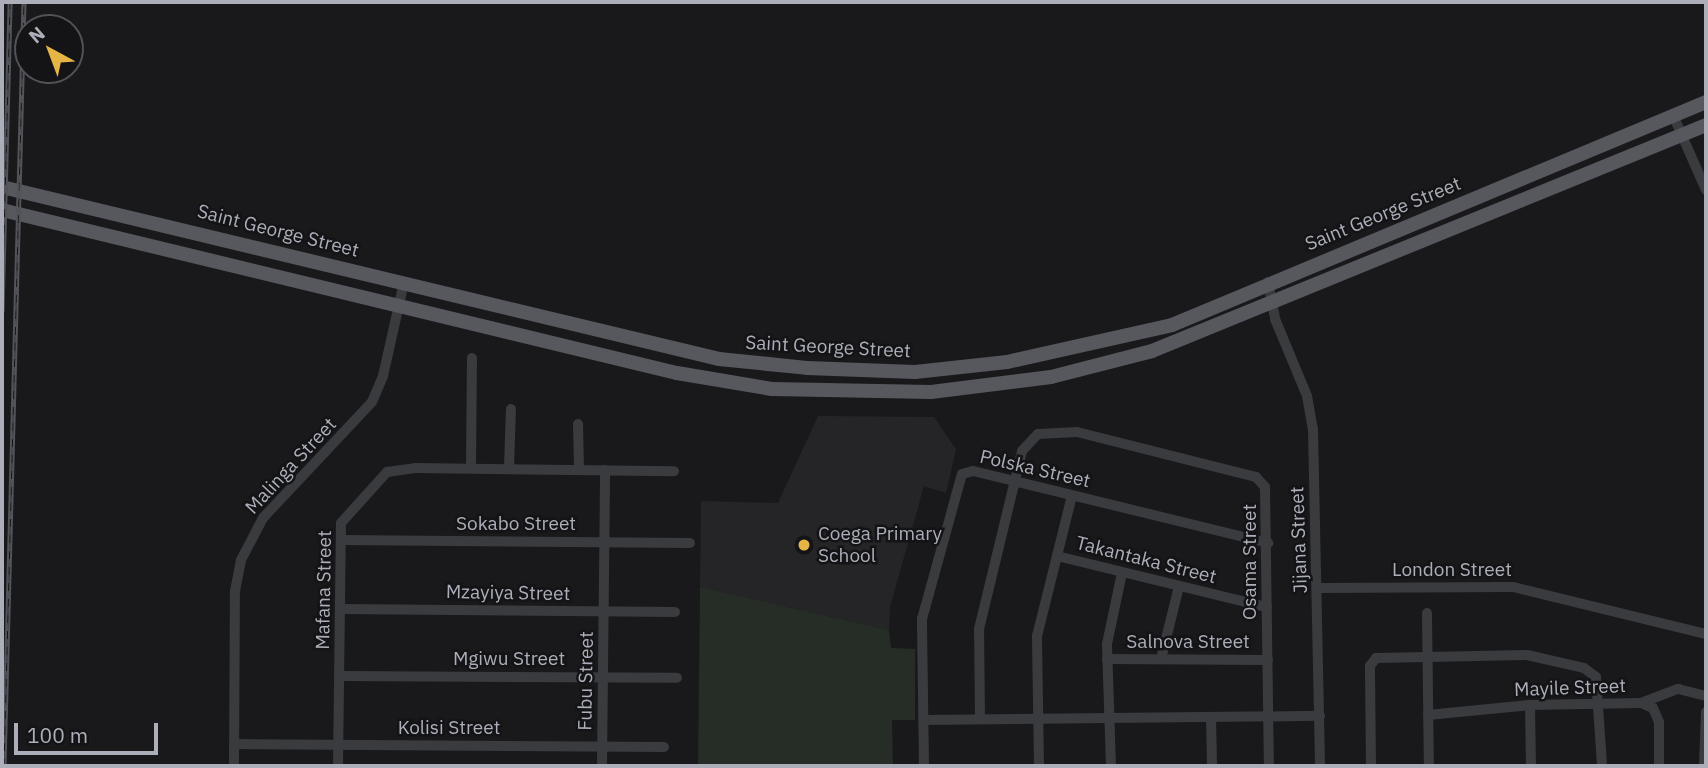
<!DOCTYPE html>
<html>
<head>
<meta charset="utf-8">
<style>
  body { margin:0 }
  #map { position:relative; width:1708px; height:768px; overflow:hidden; background:#19191b; font-family:"IBM Plex Sans",sans-serif }
  div>[style] { position:absolute }
  [style*='--x'] { left:calc(var(--x)*1px); top:calc(var(--y)*1px); width:calc(var(--w)*1px); rotate:calc(var(--a)*1deg) }
  .built>* { inset:0; background:#252527 }
  .green>* { inset:0; background:#252d26 }
  .minor>* { height:10px; margin:-5px; padding:0 5px; transform-origin:5px; border-radius:5px; background:#3a3b3f }
  .major>* { height:14px; margin:-7px; padding:0 7px; transform-origin:7px; border-radius:7px; background:#56585e }
  .rail>* { height:5px; margin-top:-2.5px; transform-origin:0; background:repeating-linear-gradient(90deg,#141416 0 8px,#53545a 0 16px); box-sizing:border-box; border-block:2px solid #53545a }
  .dots>* { width:19px; height:19px; translate:-50% -50%; box-sizing:border-box; border:4px solid #141416; border-radius:50% }
  span { translate:-50% -50%; white-space:nowrap; text-align:center; line-height:1.15; -webkit-text-stroke:5px #141416; paint-order:stroke }
  .street-label { font-size:19px; color:#acafb9 }
  .poi-label { font-size:19px; color:#acafb9 }
  .left { translate:0 -50%; text-align:left }
  .frame { position:absolute; inset:0; border:4px solid #acafb9; pointer-events:none }
  .north { position:absolute; left:14px; top:14px; width:70px; height:70px; box-sizing:border-box; background:#141416; border:2px solid #515257; border-radius:50%; rotate:319deg; font-size:19px; font-weight:700; line-height:28px; text-align:center; color:#acafb9 }
  .north::after { content:''; display:block; margin:auto; width:24px; height:32px; background:#e5b646; clip-path:polygon(50% 0,100% 100%,50% 72%,0 100%) }
  .scale { position:absolute; left:14px; top:723px; width:144px; height:32px; box-sizing:border-box; border:4px solid #acafb9; border-top:0; padding-left:9px; font-size:21px; line-height:24px; white-space:nowrap; color:#acafb9; -webkit-text-stroke:5px #141416; paint-order:stroke }
</style>
</head>
<body>
<div id="map">
  <div class="built">
    <div style="clip-path:polygon(818px 416px,934px 417px,956px 449px,946px 493px,924px 486px,890px 607px,889px 630px,700px 587px,701px 501px,778px 503px)"></div>
  </div>
  <div class="green">
    <div style="clip-path:polygon(700px 587px,889px 630px,891px 648px,915px 649px,915px 720px,892px 720px,893px 766px,698px 766px)"></div>
  </div>
  <div class="minor">
    <div style="--x:1673;--y:115;--w:82;--a:66.3"></div>
    <div style="--x:1268;--y:282;--w:38;--a:79"></div>
    <div style="--x:1275;--y:319;--w:83;--a:67.4"></div>
    <div style="--x:1307;--y:396;--w:34;--a:80"></div>
    <div style="--x:1313;--y:429;--w:337;--a:88.8"></div>
    <div style="--x:578;--y:424;--w:45;--a:88.7"></div>
    <div style="--x:471;--y:468;--w:110;--a:-89.5"></div>
    <div style="--x:509;--y:468;--w:59;--a:-88.1"></div>
    <div style="--x:341;--y:540;--w:349;--a:0.5"></div>
    <div style="--x:1057;--y:556;--w:216;--a:13.7"></div>
    <div style="--x:1318;--y:588;--w:195;--a:-0.3"></div>
    <div style="--x:1513;--y:587;--w:199;--a:13.7"></div>
    <div style="--x:341;--y:609;--w:334;--a:0.5"></div>
    <div style="--x:1427;--y:613;--w:153;--a:89.3"></div>
    <div style="--x:1107;--y:659;--w:161;--a:0.4"></div>
    <div style="--x:1161;--y:659;--w:75;--a:-76.1"></div>
    <div style="--x:340;--y:676;--w:337;--a:0.3"></div>
    <div style="--x:1641;--y:703;--w:40;--a:-21"></div>
    <div style="--x:1678;--y:689;--w:29;--a:14"></div>
    <div style="--x:1530;--y:705;--w:61;--a:89.1"></div>
    <div style="--x:1428;--y:715;--w:102;--a:-5.6"></div>
    <div style="--x:1530;--y:705;--w:111;--a:-1"></div>
    <div style="--x:1641;--y:703;--w:13;--a:23"></div>
    <div style="--x:1653;--y:708;--w:15;--a:67"></div>
    <div style="--x:1659;--y:722;--w:44;--a:90"></div>
    <div style="--x:1211;--y:717;--w:49;--a:88.8"></div>
    <div style="--x:980;--y:719;--w:90;--a:-90.6"></div>
    <div style="--x:979;--y:629;--w:183;--a:-76.4"></div>
    <div style="--x:1022;--y:451;--w:23;--a:-47"></div>
    <div style="--x:1038;--y:434;--w:39;--a:-3"></div>
    <div style="--x:1077;--y:432;--w:185;--a:14.1"></div>
    <div style="--x:1256;--y:477;--w:13;--a:48"></div>
    <div style="--x:1265;--y:487;--w:279;--a:89.2"></div>
    <div style="--x:924;--y:720;--w:396;--a:-0.6"></div>
    <div style="--x:234;--y:744;--w:430;--a:0.4"></div>
    <div style="--x:234;--y:766;--w:175;--a:-89.7"></div>
    <div style="--x:235;--y:591;--w:32;--a:-79"></div>
    <div style="--x:241;--y:560;--w:47;--a:-62.4"></div>
    <div style="--x:263;--y:518;--w:159;--a:-46.8"></div>
    <div style="--x:372;--y:402;--w:28;--a:-67"></div>
    <div style="--x:383;--y:376;--w:96;--a:-77.4"></div>
    <div style="--x:338;--y:766;--w:243;--a:-89.3"></div>
    <div style="--x:341;--y:523;--w:69;--a:-48"></div>
    <div style="--x:387;--y:472;--w:28;--a:-8"></div>
    <div style="--x:415;--y:468;--w:259;--a:0.7"></div>
    <div style="--x:602;--y:766;--w:296;--a:-89.4"></div>
    <div style="--x:924;--y:766;--w:147;--a:-90.8"></div>
    <div style="--x:922;--y:619;--w:150;--a:-74.6"></div>
    <div style="--x:962;--y:474;--w:11;--a:-15"></div>
    <div style="--x:973;--y:471;--w:304;--a:13.7"></div>
    <div style="--x:1039;--y:766;--w:130;--a:-90.9"></div>
    <div style="--x:1037;--y:636;--w:144;--a:-76"></div>
    <div style="--x:1111;--y:766;--w:122;--a:-91.9"></div>
    <div style="--x:1107;--y:644;--w:73;--a:-78.1"></div>
    <div style="--x:1371;--y:766;--w:100;--a:-90.6"></div>
    <div style="--x:1370;--y:666;--w:10;--a:-53"></div>
    <div style="--x:1376;--y:658;--w:151;--a:-1.1"></div>
    <div style="--x:1527;--y:655;--w:58;--a:12.8"></div>
    <div style="--x:1584;--y:668;--w:15;--a:37"></div>
    <div style="--x:1596;--y:677;--w:89;--a:86.1"></div>
    <div style="--x:1704;--y:766;--w:54;--a:-87.9"></div>
  </div>
  <div class="major">
    <div style="--x:2;--y:187;--w:737;--a:13.49"></div>
    <div style="--x:719;--y:359;--w:88;--a:5.8"></div>
    <div style="--x:807;--y:368;--w:108;--a:2.1"></div>
    <div style="--x:915;--y:372;--w:93;--a:-6.2"></div>
    <div style="--x:1007;--y:362;--w:169;--a:-12.6"></div>
    <div style="--x:1172;--y:325;--w:579;--a:-22.67"></div>
    <div style="--x:2;--y:210;--w:694;--a:13.58"></div>
    <div style="--x:677;--y:373;--w:96;--a:9.6"></div>
    <div style="--x:772;--y:389;--w:159;--a:1.1"></div>
    <div style="--x:931;--y:392;--w:121;--a:-7.1"></div>
    <div style="--x:1051;--y:377;--w:104;--a:-14.4"></div>
    <div style="--x:1152;--y:351;--w:598;--a:-22.19"></div>
  </div>
  <div class="rail">
    <div style="--x:2;--y:312;--w:310;--a:-88.5"></div>
    <div style="--x:4;--y:766;--w:764;--a:-88.5"></div>
  </div>
  <div class="dots">
    <div style="left:804px;top:545px;background:#e5b646"></div>
  </div>
  <div class="street-label">
    <span style="left:1383px;top:214px;rotate:-22deg">Saint George Street</span>
    <span style="left:278px;top:231px;rotate:14deg">Saint George Street</span>
    <span style="left:828px;top:347px;rotate:3deg">Saint George Street</span>
    <span style="left:291px;top:466px;rotate:-47deg">Malinga Street</span>
    <span style="left:1035px;top:469px;rotate:13deg">Polska Street</span>
    <span style="left:516px;top:524px">Sokabo Street</span>
    <span style="left:1299px;top:540px;rotate:-92deg">Jijana Street</span>
    <span style="left:1146px;top:560px;rotate:14deg">Takantaka Street</span>
    <span style="left:1250px;top:562px;rotate:-90deg">Osama Street</span>
    <span style="left:1452px;top:570px">London Street</span>
    <span style="left:324px;top:590px;rotate:-89deg">Mafana Street</span>
    <span style="left:508px;top:593px;rotate:1deg">Mzayiya Street</span>
    <span style="left:1188px;top:642px">Salnova Street</span>
    <span style="left:509px;top:659px">Mgiwu Street</span>
    <span style="left:586px;top:681px;rotate:-89deg">Fubu Street</span>
    <span style="left:1570px;top:688px;rotate:-2deg">Mayile Street</span>
    <span style="left:449px;top:728px">Kolisi Street</span>
  </div>
  <div class="poi-label">
    <span class="left" style="left:818px;top:545px">Coega Primary<br>School</span>
  </div>
  <div class="frame"></div>
  <div class="north">N</div>
  <div class="scale">100 m</div>
</div>
</body>
</html>
